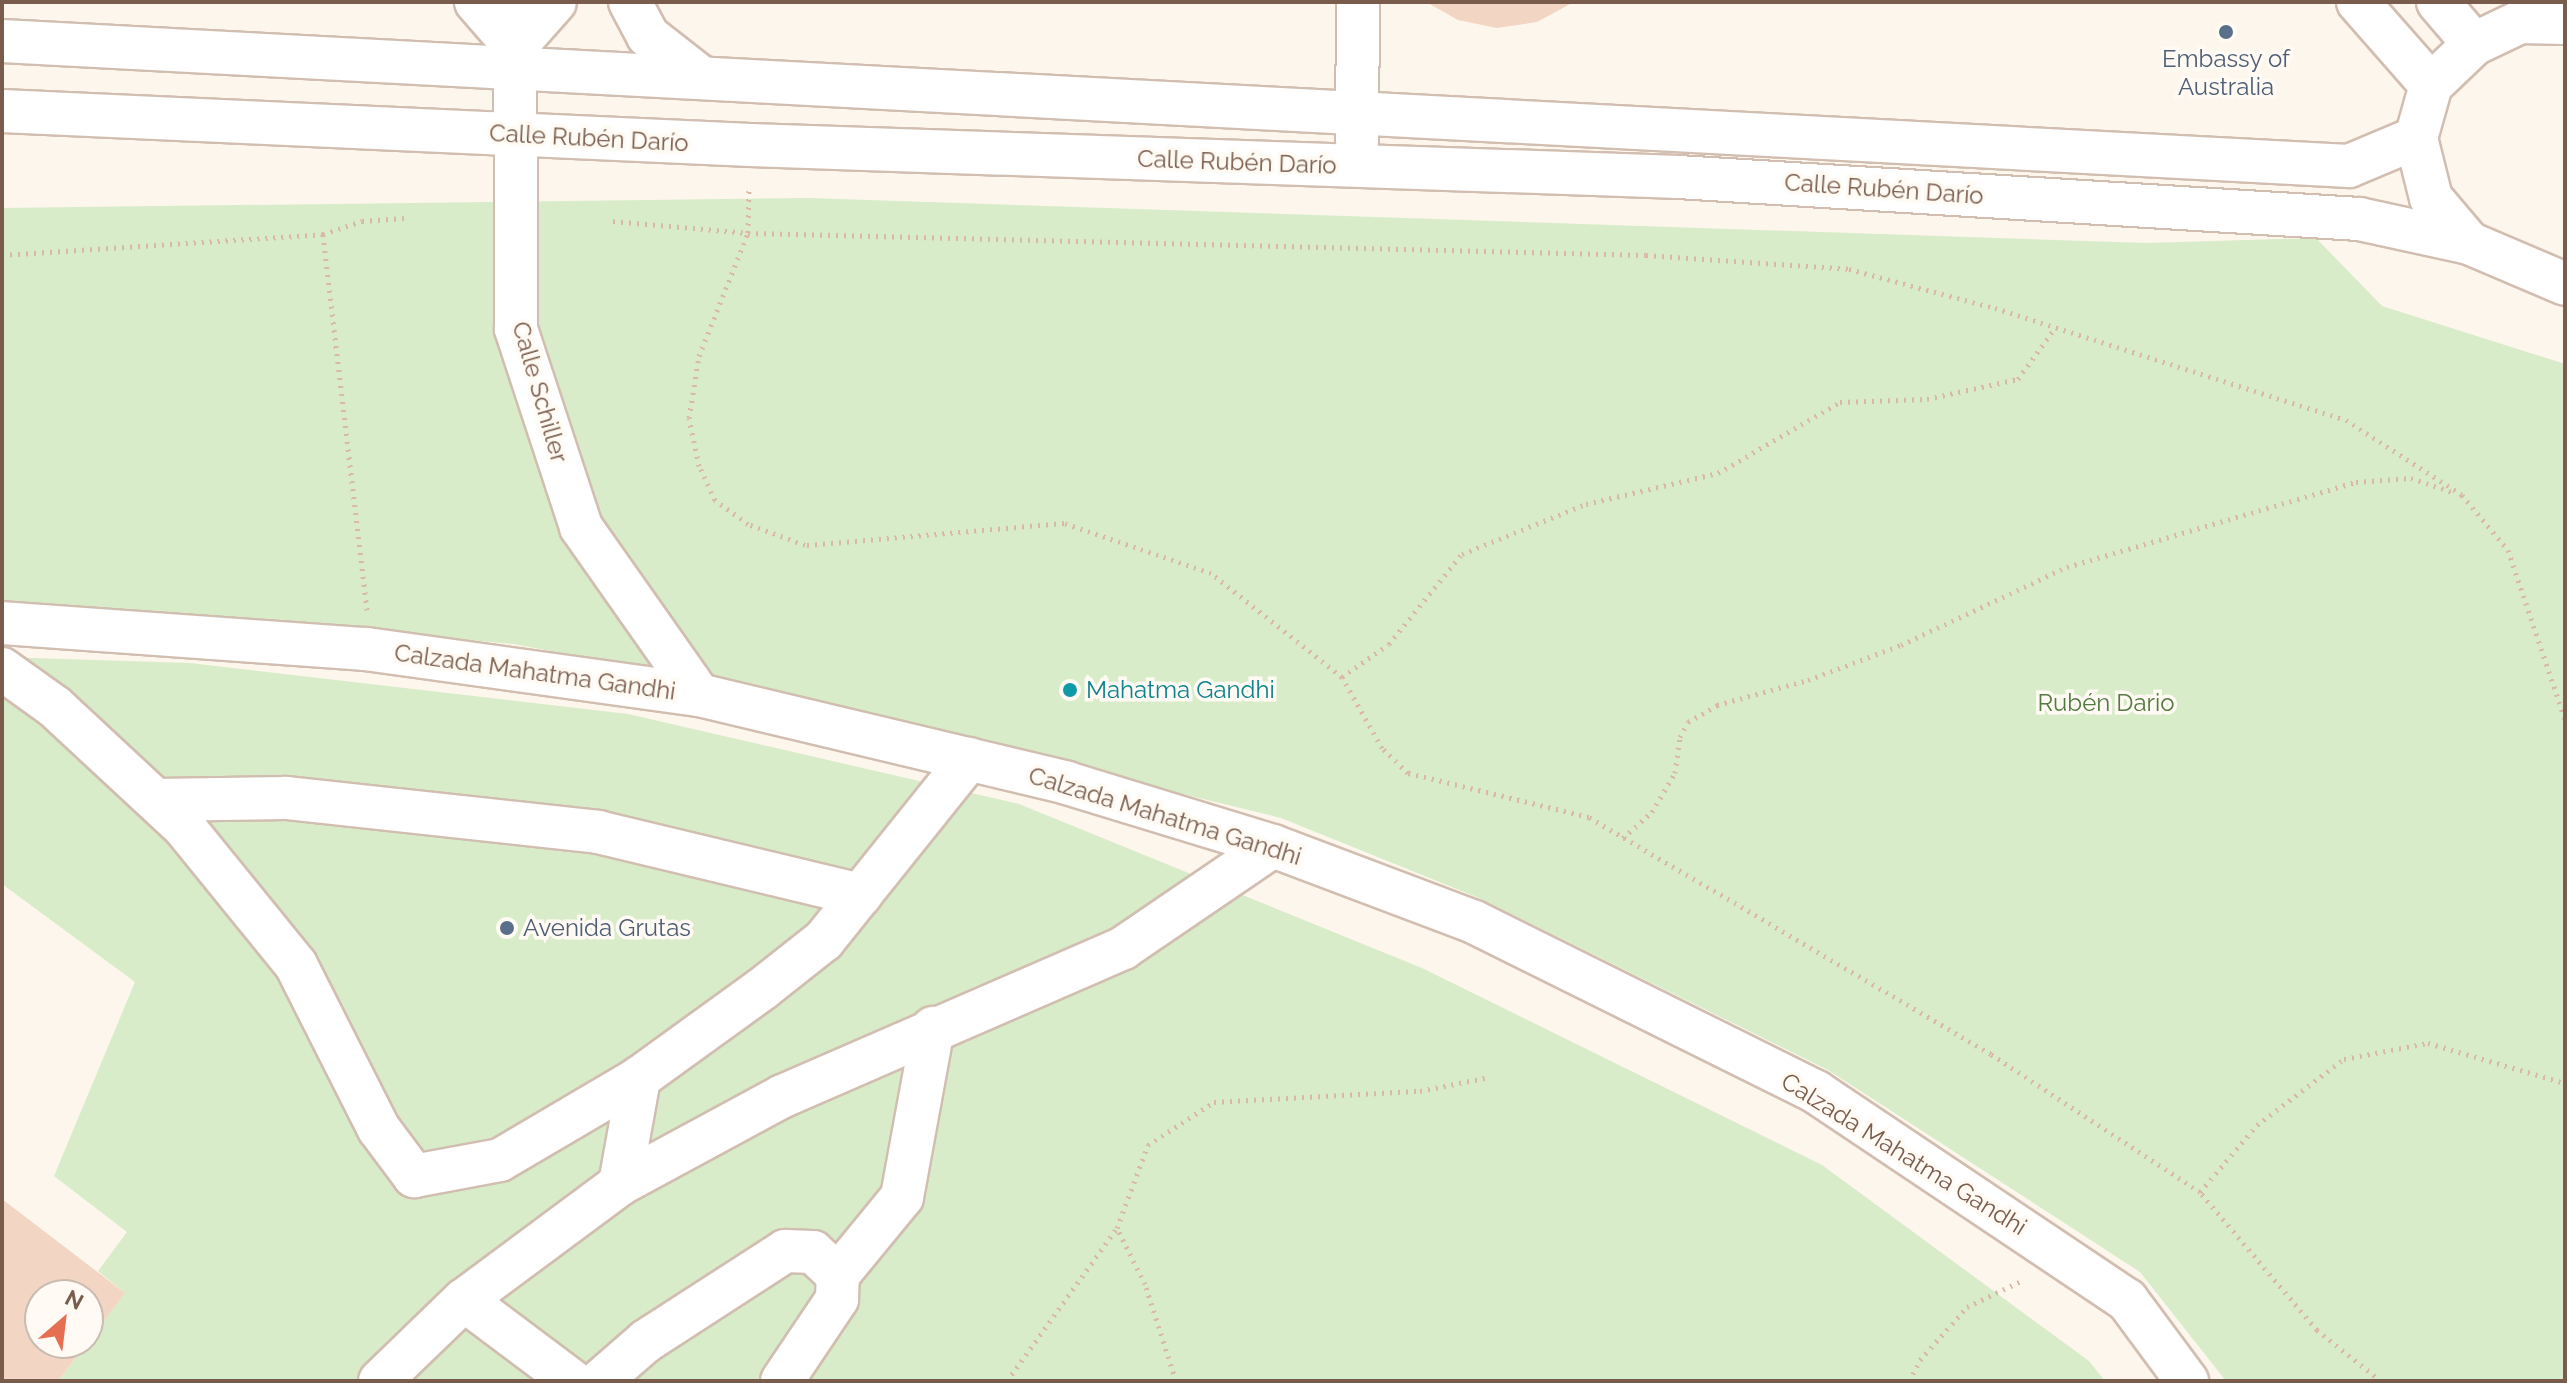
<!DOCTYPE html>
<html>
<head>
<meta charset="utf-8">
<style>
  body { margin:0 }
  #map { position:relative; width:2567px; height:1383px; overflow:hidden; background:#fdf6ec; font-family:Raleway,sans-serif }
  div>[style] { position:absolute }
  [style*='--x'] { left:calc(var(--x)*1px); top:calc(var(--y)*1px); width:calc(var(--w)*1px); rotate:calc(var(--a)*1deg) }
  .green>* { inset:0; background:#d8ecc9 }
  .building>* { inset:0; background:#f3d5c3 }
  .path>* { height:5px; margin-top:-2.5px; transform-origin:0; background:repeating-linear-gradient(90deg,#d9b8a5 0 2px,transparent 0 8px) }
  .roads { filter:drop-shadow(2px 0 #d1beb0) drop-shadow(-2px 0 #d1beb0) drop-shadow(0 2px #d1beb0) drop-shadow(0 -2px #d1beb0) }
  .minor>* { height:42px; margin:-21px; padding:0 21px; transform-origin:21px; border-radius:21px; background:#fff }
  .dots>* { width:22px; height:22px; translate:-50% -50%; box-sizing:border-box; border:4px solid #fffaf3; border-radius:50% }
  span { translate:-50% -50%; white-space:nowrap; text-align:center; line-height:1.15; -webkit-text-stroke:7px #fffaf3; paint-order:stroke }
  .service-label { font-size:24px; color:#4e5e75 }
  .left { translate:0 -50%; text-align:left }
  .street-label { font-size:24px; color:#7a5c4d }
  .culture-label { font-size:24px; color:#0d838f }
  .park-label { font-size:24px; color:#537a41 }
  .frame { position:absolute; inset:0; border:4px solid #7a5c4d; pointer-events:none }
  .north { position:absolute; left:24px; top:1279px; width:80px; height:80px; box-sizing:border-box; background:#fffaf3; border:2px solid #cabbb1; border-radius:50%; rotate:28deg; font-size:22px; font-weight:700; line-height:32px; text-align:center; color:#7a5c4d }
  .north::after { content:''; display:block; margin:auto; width:28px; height:36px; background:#e76f51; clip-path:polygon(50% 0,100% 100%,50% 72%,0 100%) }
</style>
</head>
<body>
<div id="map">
  <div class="green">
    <div style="clip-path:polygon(809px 198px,2147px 243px,2316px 238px,2382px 306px,2565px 364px,2565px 1381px,2226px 1381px,2140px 1272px,1828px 1070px,1479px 898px,1281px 818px,731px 684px,513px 644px,273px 622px,2px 609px,2px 208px)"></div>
    <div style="clip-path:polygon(2px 657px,190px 663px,628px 714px,1019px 804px,1422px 968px,1822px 1165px,2089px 1361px,2105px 1381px,58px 1381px,125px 1293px,98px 1271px,127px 1232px,54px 1176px,135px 982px,2px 884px)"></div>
  </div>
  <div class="building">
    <div style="clip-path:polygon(1426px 2px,1574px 2px,1537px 22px,1497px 28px,1458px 20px)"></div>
    <div style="clip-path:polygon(2px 1199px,125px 1293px,88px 1342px,88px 1295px,40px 1295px,40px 1343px,87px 1343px,58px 1381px,2px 1381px)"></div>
  </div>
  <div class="path">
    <div style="--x:613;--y:221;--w:136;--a:5.1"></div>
    <div style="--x:748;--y:233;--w:47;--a:-88.8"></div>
    <div style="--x:2;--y:255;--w:322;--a:-3.7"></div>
    <div style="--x:367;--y:610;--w:379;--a:-96.7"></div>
    <div style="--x:323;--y:234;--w:41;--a:-18.4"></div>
    <div style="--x:362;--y:221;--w:42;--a:-4.1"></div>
    <div style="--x:1342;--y:677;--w:57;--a:-35.1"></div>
    <div style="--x:1389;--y:644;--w:116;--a:-51"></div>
    <div style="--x:1462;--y:554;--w:134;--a:-22"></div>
    <div style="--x:1586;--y:504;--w:136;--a:-13.2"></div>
    <div style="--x:1718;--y:473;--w:141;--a:-30.2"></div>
    <div style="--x:1840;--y:402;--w:87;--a:-2"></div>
    <div style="--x:1927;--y:399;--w:93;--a:-12.4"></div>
    <div style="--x:2018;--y:379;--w:63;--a:-54"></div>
    <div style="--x:1623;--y:838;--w:39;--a:-42"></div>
    <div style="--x:1652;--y:812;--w:45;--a:-59.5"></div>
    <div style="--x:1675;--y:773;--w:36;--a:-82"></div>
    <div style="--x:1680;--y:737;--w:17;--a:-62"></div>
    <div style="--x:1688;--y:722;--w:34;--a:-30"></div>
    <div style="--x:1717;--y:705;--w:94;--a:-15.4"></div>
    <div style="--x:1808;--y:680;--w:99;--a:-20.6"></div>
    <div style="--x:1901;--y:645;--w:183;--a:-25.2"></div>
    <div style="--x:2067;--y:567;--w:301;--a:-16.4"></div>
    <div style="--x:2356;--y:482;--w:55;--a:-4.2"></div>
    <div style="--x:2411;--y:478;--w:46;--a:18.8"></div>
    <div style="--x:2200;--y:1192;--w:88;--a:-49.6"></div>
    <div style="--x:2257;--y:1125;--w:109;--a:-37.2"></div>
    <div style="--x:2344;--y:1059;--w:86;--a:-10.8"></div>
    <div style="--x:2428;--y:1043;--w:143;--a:16.3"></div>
    <div style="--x:1007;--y:1381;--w:188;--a:-54.3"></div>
    <div style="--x:1176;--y:1381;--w:102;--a:-107.7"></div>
    <div style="--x:1145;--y:1284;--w:63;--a:-116.6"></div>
    <div style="--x:1117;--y:1228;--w:89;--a:-69.5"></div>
    <div style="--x:1148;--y:1145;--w:79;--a:-33.1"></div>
    <div style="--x:1214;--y:1102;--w:206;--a:-3.1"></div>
    <div style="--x:1420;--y:1091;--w:66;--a:-11.3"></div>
    <div style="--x:1909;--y:1381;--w:24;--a:-62"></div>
    <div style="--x:1920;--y:1360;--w:71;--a:-48.4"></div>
    <div style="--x:1967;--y:1307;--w:64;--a:-25.8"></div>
    <div style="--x:2381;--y:1381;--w:82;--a:-141.4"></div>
    <div style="--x:2317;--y:1330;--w:181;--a:-130.3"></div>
    <div style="--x:2200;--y:1192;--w:250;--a:-146.6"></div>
    <div style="--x:1991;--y:1054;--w:467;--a:-149.5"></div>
    <div style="--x:1589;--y:817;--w:186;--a:-166.3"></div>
    <div style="--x:1408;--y:773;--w:36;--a:-136"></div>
    <div style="--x:1382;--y:748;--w:81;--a:-119.4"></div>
    <div style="--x:1342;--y:677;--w:167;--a:-141.6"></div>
    <div style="--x:1211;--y:573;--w:155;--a:-161.2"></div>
    <div style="--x:1064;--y:523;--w:260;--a:175.1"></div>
    <div style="--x:805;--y:545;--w:61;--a:-159.8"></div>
    <div style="--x:748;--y:524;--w:41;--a:-144"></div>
    <div style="--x:715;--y:500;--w:38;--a:-115"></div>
    <div style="--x:699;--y:466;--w:49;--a:-101.8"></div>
    <div style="--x:689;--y:418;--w:63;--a:-80.8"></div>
    <div style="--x:699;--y:356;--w:132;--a:-68.3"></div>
    <div style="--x:748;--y:233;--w:898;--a:1.4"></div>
    <div style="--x:1646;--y:255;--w:203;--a:3.9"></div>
    <div style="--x:1849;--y:269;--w:151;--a:15"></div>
    <div style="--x:1995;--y:308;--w:368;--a:17.7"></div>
    <div style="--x:2346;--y:420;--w:138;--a:32.9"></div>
    <div style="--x:2462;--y:495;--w:72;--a:50.1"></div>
    <div style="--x:2508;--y:550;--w:178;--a:71.4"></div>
  </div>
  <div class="roads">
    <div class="minor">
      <div style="--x:476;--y:2;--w:60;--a:49.1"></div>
      <div style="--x:515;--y:2;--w:327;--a:89.8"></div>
      <div style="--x:516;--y:329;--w:208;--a:71.8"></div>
      <div style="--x:581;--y:527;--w:205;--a:54.9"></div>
      <div style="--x:630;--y:2;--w:38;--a:62"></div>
      <div style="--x:648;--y:36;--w:65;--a:38.1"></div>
      <div style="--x:2358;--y:2;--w:111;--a:48.7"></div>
      <div style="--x:2438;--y:2;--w:55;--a:49.4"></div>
      <div style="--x:2565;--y:23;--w:45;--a:-178.7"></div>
      <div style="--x:2520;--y:22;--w:51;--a:154.4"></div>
      <div style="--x:2474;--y:44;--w:59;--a:136.4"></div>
      <div style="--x:2431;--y:85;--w:55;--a:105.8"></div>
      <div style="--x:2416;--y:138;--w:62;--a:76"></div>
      <div style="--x:2431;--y:198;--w:59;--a:49.8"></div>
      <div style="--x:2469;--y:243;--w:104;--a:23.1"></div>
      <div style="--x:2;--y:41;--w:2350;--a:3.05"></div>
      <div style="--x:2349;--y:166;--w:73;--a:-22.7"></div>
      <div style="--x:515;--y:47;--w:60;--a:-48.4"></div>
      <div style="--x:2;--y:111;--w:749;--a:2.6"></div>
      <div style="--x:750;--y:145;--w:929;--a:1.97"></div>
      <div style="--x:1678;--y:177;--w:682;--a:3.53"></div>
      <div style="--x:2359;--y:219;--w:113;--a:12.3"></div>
      <div style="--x:1357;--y:141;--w:139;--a:-89.6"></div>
      <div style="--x:2;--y:623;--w:365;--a:4.1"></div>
      <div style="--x:366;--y:649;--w:336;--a:7.9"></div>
      <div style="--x:699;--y:695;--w:378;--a:13.4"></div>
      <div style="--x:1067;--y:783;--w:215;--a:17"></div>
      <div style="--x:1273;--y:846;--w:215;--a:20.7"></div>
      <div style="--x:1474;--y:922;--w:382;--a:26.4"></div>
      <div style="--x:1816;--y:1092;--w:374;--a:33.8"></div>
      <div style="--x:2127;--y:1300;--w:101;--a:53.5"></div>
      <div style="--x:2;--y:669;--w:65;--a:35.6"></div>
      <div style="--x:55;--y:707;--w:176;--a:42.9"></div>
      <div style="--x:184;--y:827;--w:178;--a:50.9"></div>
      <div style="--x:296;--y:965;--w:184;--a:63.2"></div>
      <div style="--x:379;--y:1129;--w:59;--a:53.3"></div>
      <div style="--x:414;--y:1176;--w:87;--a:-10.5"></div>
      <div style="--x:500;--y:1160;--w:161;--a:-30.5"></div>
      <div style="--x:639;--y:1078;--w:152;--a:-35.9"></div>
      <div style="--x:762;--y:989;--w:79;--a:-38.3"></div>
      <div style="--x:824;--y:940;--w:232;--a:-51.3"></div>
      <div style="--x:156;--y:800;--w:130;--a:-0.9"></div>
      <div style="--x:286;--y:798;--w:314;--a:6.2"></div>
      <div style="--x:598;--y:832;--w:270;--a:13.5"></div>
      <div style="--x:620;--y:1184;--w:108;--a:-79.8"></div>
      <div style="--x:464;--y:1300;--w:135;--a:36.9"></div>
      <div style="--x:380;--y:1381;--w:117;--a:-44"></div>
      <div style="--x:464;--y:1300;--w:194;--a:-36.6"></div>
      <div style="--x:620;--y:1184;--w:185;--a:-28.4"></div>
      <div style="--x:783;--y:1096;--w:371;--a:-23.5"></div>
      <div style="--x:1123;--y:948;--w:181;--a:-34.2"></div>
      <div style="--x:600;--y:1381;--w:61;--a:-41"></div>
      <div style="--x:646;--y:1341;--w:166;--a:-32.9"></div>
      <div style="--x:785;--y:1251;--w:28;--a:2"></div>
      <div style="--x:813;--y:1252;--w:34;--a:43"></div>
      <div style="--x:782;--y:1381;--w:99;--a:-56.1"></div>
      <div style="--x:837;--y:1299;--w:24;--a:-88"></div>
      <div style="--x:838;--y:1275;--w:101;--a:-50.6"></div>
      <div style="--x:902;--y:1197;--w:172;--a:-79.6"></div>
    </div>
  </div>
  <div class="dots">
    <div style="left:2226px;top:32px;background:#5c6f8a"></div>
    <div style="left:1070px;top:690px;background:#0f9aa8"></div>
    <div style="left:507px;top:928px;background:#5c6f8a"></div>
  </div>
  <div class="service-label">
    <span style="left:2226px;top:73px">Embassy of<br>Australia</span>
    <span class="left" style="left:523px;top:928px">Avenida Grutas</span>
  </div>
  <div class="street-label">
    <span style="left:589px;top:138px;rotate:3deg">Calle Rubén Darío</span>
    <span style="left:1237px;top:162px;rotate:2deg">Calle Rubén Darío</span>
    <span style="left:1884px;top:189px;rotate:4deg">Calle Rubén Darío</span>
    <span style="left:540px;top:392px;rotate:74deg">Calle Schiller</span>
    <span style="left:535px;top:672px;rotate:8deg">Calzada Mahatma Gandhi</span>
    <span style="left:1165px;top:816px;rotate:17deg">Calzada Mahatma Gandhi</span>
    <span style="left:1904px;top:1154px;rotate:32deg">Calzada Mahatma Gandhi</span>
  </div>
  <div class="culture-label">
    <span class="left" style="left:1086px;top:690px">Mahatma Gandhi</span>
  </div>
  <div class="park-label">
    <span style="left:2106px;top:703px">Rubén Dario</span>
  </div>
  <div class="frame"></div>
  <div class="north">N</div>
</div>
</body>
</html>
